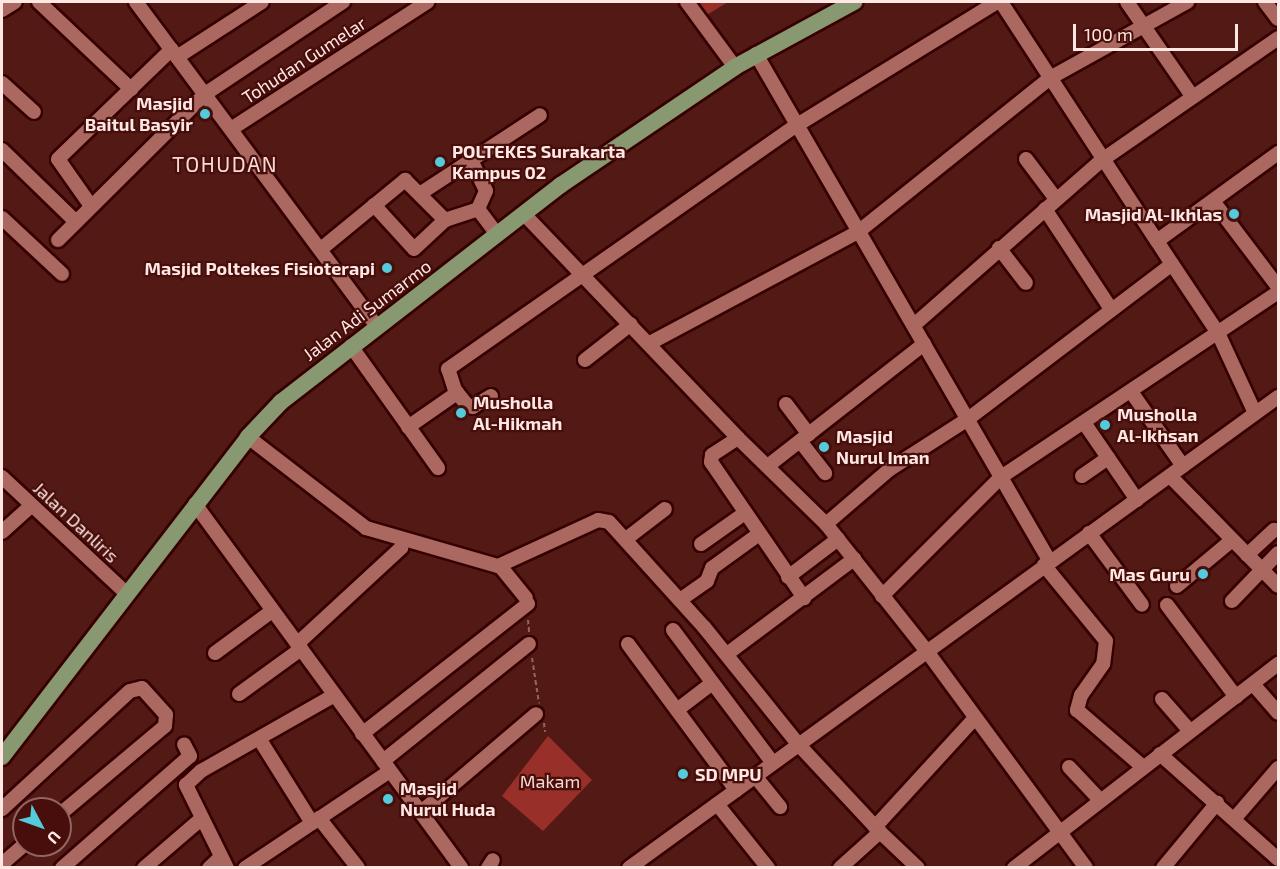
<!DOCTYPE html>
<html>
<head>
<meta charset="utf-8">
<style>
  body { margin:0 }
  #map { position:relative; width:1280px; height:869px; overflow:hidden; background:#531a15; font-family:"Exo 2",sans-serif }
  div>[style] { position:absolute }
  [style*='--x'] { left:calc(var(--x)*1px); top:calc(var(--y)*1px); width:calc(var(--w)*1px); rotate:calc(var(--a)*1deg) }
  .green>* { inset:0; background:#992f29 }
  .path>* { height:2px; margin-top:-1px; transform-origin:0; background:repeating-linear-gradient(90deg,#936662 0 4.5px,transparent 0 7.5px) }
  .roads { filter:drop-shadow(2px 0 #360001) drop-shadow(-2px 0 #360001) drop-shadow(0 2px #360001) drop-shadow(0 -2px #360001) }
  .minor>* { height:14px; margin:-7px; padding:0 7px; transform-origin:7px; border-radius:7px; background:#aa6860 }
  .major>* { height:16px; margin:-8px; padding:0 8px; transform-origin:8px; border-radius:8px; background:#889870 }
  .dots>* { width:16px; height:16px; translate:-50% -50%; box-sizing:border-box; border:3px solid #470e0b; border-radius:50% }
  span { translate:-50% -50%; white-space:nowrap; text-align:center; line-height:1.15; -webkit-text-stroke:4.5px #470e0b; paint-order:stroke }
  .street-label { font-size:18px; color:#ffe7e4 }
  .poi-label { font-size:18px; color:#ffe7e4; font-weight:700 }
  .right { translate:-100% -50%; text-align:right }
  .left { translate:0 -50%; text-align:left }
  .park-label { font-size:18px; color:#f5d7d2 }
  .quarter-label { font-size:21px; color:#f8d9d5; letter-spacing:1.5px }
  .frame { position:absolute; inset:0; border:3px solid #ffe7e4; pointer-events:none }
  .north { position:absolute; left:12px; top:797px; width:60px; height:60px; box-sizing:border-box; background:#470e0b; border:2px solid #916562; border-radius:50%; rotate:131deg; font-size:16px; font-weight:700; line-height:24px; text-align:center; color:#ffe7e4 }
  .north::after { content:''; display:block; margin:auto; width:21px; height:27px; background:#53cbdb; clip-path:polygon(50% 0,100% 100%,50% 72%,0 100%) }
  .scale { position:absolute; left:1073px; top:24px; width:165px; height:27px; box-sizing:border-box; border:3px solid #ffe7e4; border-top:0; padding-left:8px; font-size:18px; line-height:21px; white-space:nowrap; color:#ffe7e4; -webkit-text-stroke:4px #470e0b; paint-order:stroke }
</style>
</head>
<body>
<div id="map">
  <div class="green">
    <div style="clip-path:polygon(694px 2px,728px 2px,705px 16px)"></div>
    <div style="clip-path:polygon(548px 736px,592px 780px,543px 831px,502px 796px)"></div>
  </div>
  <div class="path">
    <div style="--x:528;--y:620;--w:12;--a:85"></div>
    <div style="--x:532;--y:658;--w:46;--a:81.2"></div>
    <div style="--x:544;--y:723;--w:9;--a:84"></div>
  </div>
  <div class="roads">
    <div class="minor">
      <div style="--x:39;--y:2;--w:127;--a:43.4"></div>
      <div style="--x:136;--y:2;--w:404;--a:53.4"></div>
      <div style="--x:687;--y:2;--w:81;--a:53.6"></div>
      <div style="--x:1001;--y:2;--w:285;--a:56.9"></div>
      <div style="--x:1157;--y:241;--w:150;--a:-36"></div>
      <div style="--x:1127;--y:2;--w:114;--a:55.3"></div>
      <div style="--x:1265;--y:2;--w:21;--a:53"></div>
      <div style="--x:2;--y:10;--w:15;--a:-32"></div>
      <div style="--x:756;--y:54;--w:585;--a:59.93"></div>
      <div style="--x:177;--y:57;--w:101;--a:-32.9"></div>
      <div style="--x:2;--y:83;--w:43;--a:42.2"></div>
      <div style="--x:231;--y:129;--w:234;--a:-32.9"></div>
      <div style="--x:2;--y:150;--w:103;--a:44.2"></div>
      <div style="--x:1026;--y:159;--w:50;--a:53.1"></div>
      <div style="--x:472;--y:162;--w:32;--a:64"></div>
      <div style="--x:486;--y:191;--w:20;--a:114"></div>
      <div style="--x:478;--y:209;--w:31;--a:53"></div>
      <div style="--x:421;--y:193;--w:142;--a:-33.2"></div>
      <div style="--x:1213;--y:201;--w:108;--a:52.9"></div>
      <div style="--x:374;--y:205;--w:59;--a:47.7"></div>
      <div style="--x:414;--y:249;--w:42;--a:-43.1"></div>
      <div style="--x:445;--y:220;--w:35;--a:-18"></div>
      <div style="--x:91;--y:206;--w:57;--a:-125.1"></div>
      <div style="--x:58;--y:159;--w:158;--a:-44"></div>
      <div style="--x:1045;--y:209;--w:120;--a:56.6"></div>
      <div style="--x:524;--y:214;--w:310;--a:46.3"></div>
      <div style="--x:738;--y:438;--w:123;--a:44.3"></div>
      <div style="--x:826;--y:524;--w:161;--a:51.6"></div>
      <div style="--x:926;--y:650;--w:270;--a:53.7"></div>
      <div style="--x:2;--y:218;--w:82;--a:43"></div>
      <div style="--x:58;--y:240;--w:207;--a:-44.8"></div>
      <div style="--x:205;--y:94;--w:166;--a:-33.7"></div>
      <div style="--x:1157;--y:241;--w:27;--a:57"></div>
      <div style="--x:999;--y:248;--w:44;--a:52.4"></div>
      <div style="--x:321;--y:249;--w:109;--a:-39.4"></div>
      <div style="--x:405;--y:180;--w:57;--a:45"></div>
      <div style="--x:914;--y:325;--w:250;--a:-41.3"></div>
      <div style="--x:1102;--y:160;--w:214;--a:-34.7"></div>
      <div style="--x:650;--y:343;--w:236;--a:-28.1"></div>
      <div style="--x:858;--y:232;--w:246;--a:-38.7"></div>
      <div style="--x:1050;--y:78;--w:157;--a:-29"></div>
      <div style="--x:351;--y:346;--w:150;--a:54.5"></div>
      <div style="--x:585;--y:360;--w:58;--a:-38"></div>
      <div style="--x:1132;--y:393;--w:89;--a:55.1"></div>
      <div style="--x:491;--y:396;--w:21;--a:149"></div>
      <div style="--x:473;--y:407;--w:6;--a:-162"></div>
      <div style="--x:467;--y:405;--w:19;--a:-129"></div>
      <div style="--x:455;--y:390;--w:22;--a:-108"></div>
      <div style="--x:448;--y:369;--w:426;--a:-35"></div>
      <div style="--x:797;--y:125;--w:235;--a:-31.6"></div>
      <div style="--x:786;--y:404;--w:38;--a:53"></div>
      <div style="--x:1085;--y:424;--w:92;--a:55.6"></div>
      <div style="--x:408;--y:427;--w:60;--a:-34.8"></div>
      <div style="--x:248;--y:437;--w:149;--a:37.6"></div>
      <div style="--x:366;--y:528;--w:137;--a:16.1"></div>
      <div style="--x:498;--y:566;--w:110;--a:-24.7"></div>
      <div style="--x:598;--y:520;--w:11;--a:10"></div>
      <div style="--x:609;--y:522;--w:142;--a:47.9"></div>
      <div style="--x:704;--y:627;--w:150;--a:51.2"></div>
      <div style="--x:798;--y:744;--w:120;--a:47"></div>
      <div style="--x:738;--y:438;--w:31;--a:147"></div>
      <div style="--x:712;--y:455;--w:7;--a:98"></div>
      <div style="--x:711;--y:462;--w:165;--a:55.6"></div>
      <div style="--x:800;--y:441;--w:41;--a:52"></div>
      <div style="--x:769;--y:465;--w:197;--a:-38"></div>
      <div style="--x:1082;--y:476;--w:32;--a:-35"></div>
      <div style="--x:1170;--y:476;--w:154;--a:45.5"></div>
      <div style="--x:2;--y:477;--w:170;--a:43.1"></div>
      <div style="--x:195;--y:504;--w:451;--a:53.8"></div>
      <div style="--x:826;--y:524;--w:84;--a:-40.7"></div>
      <div style="--x:890;--y:469;--w:93;--a:-32.7"></div>
      <div style="--x:968;--y:419;--w:256;--a:-37.2"></div>
      <div style="--x:1172;--y:264;--w:83;--a:56.3"></div>
      <div style="--x:1218;--y:333;--w:88;--a:65.2"></div>
      <div style="--x:2;--y:532;--w:40;--a:-42"></div>
      <div style="--x:1089;--y:533;--w:89;--a:53.6"></div>
      <div style="--x:626;--y:539;--w:49;--a:-37.6"></div>
      <div style="--x:701;--y:544;--w:54;--a:-35.2"></div>
      <div style="--x:1247;--y:555;--w:37;--a:-43"></div>
      <div style="--x:1044;--y:565;--w:98;--a:50.8"></div>
      <div style="--x:1106;--y:641;--w:23;--a:97"></div>
      <div style="--x:1103;--y:664;--w:38;--a:125"></div>
      <div style="--x:1081;--y:695;--w:16;--a:105"></div>
      <div style="--x:1077;--y:710;--w:87;--a:40.8"></div>
      <div style="--x:500;--y:566;--w:41;--a:50.9"></div>
      <div style="--x:788;--y:577;--w:63;--a:-37.2"></div>
      <div style="--x:1177;--y:586;--w:72;--a:-39.9"></div>
      <div style="--x:882;--y:596;--w:168;--a:-45"></div>
      <div style="--x:1001;--y:477;--w:333;--a:-33.7"></div>
      <div style="--x:680;--y:600;--w:33;--a:-35"></div>
      <div style="--x:707;--y:581;--w:14;--a:-69"></div>
      <div style="--x:712;--y:568;--w:58;--a:-35.9"></div>
      <div style="--x:1232;--y:601;--w:66;--a:-46.2"></div>
      <div style="--x:1167;--y:605;--w:115;--a:53.1"></div>
      <div style="--x:673;--y:630;--w:166;--a:53.1"></div>
      <div style="--x:297;--y:644;--w:142;--a:-42.7"></div>
      <div style="--x:628;--y:644;--w:182;--a:53.5"></div>
      <div style="--x:215;--y:653;--w:71;--a:-36.4"></div>
      <div style="--x:727;--y:654;--w:159;--a:-36.8"></div>
      <div style="--x:1253;--y:684;--w:38;--a:49"></div>
      <div style="--x:239;--y:694;--w:77;--a:-36"></div>
      <div style="--x:1162;--y:699;--w:41;--a:48.9"></div>
      <div style="--x:677;--y:710;--w:43;--a:-37.4"></div>
      <div style="--x:362;--y:734;--w:211;--a:-38.1"></div>
      <div style="--x:260;--y:740;--w:98;--a:57.9"></div>
      <div style="--x:1160;--y:754;--w:158;--a:41.7"></div>
      <div style="--x:383;--y:761;--w:187;--a:-38.7"></div>
      <div style="--x:1069;--y:767;--w:45;--a:46.8"></div>
      <div style="--x:755;--y:776;--w:40;--a:51"></div>
      <div style="--x:717;--y:804;--w:82;--a:51.4"></div>
      <div style="--x:2;--y:809;--w:174;--a:-42.7"></div>
      <div style="--x:130;--y:691;--w:12;--a:-14"></div>
      <div style="--x:142;--y:688;--w:36;--a:48"></div>
      <div style="--x:166;--y:715;--w:11;--a:95"></div>
      <div style="--x:165;--y:726;--w:137;--a:140"></div>
      <div style="--x:421;--y:812;--w:151;--a:-40.4"></div>
      <div style="--x:319;--y:818;--w:63;--a:52"></div>
      <div style="--x:1235;--y:818;--w:66;--a:-49.3"></div>
      <div style="--x:875;--y:827;--w:148;--a:-47.5"></div>
      <div style="--x:2;--y:864;--w:29;--a:-41"></div>
      <div style="--x:62;--y:868;--w:170;--a:-41.2"></div>
      <div style="--x:190;--y:756;--w:13;--a:-117"></div>
      <div style="--x:144;--y:868;--w:75;--a:-40.7"></div>
      <div style="--x:209;--y:868;--w:16;--a:-43"></div>
      <div style="--x:227;--y:868;--w:93;--a:-116.3"></div>
      <div style="--x:186;--y:785;--w:21;--a:-43"></div>
      <div style="--x:201;--y:771;--w:152;--a:-29.6"></div>
      <div style="--x:245;--y:868;--w:174;--a:-33.8"></div>
      <div style="--x:488;--y:868;--w:9;--a:-58"></div>
      <div style="--x:629;--y:868;--w:802;--a:-35.97"></div>
      <div style="--x:840;--y:868;--w:54;--a:-42"></div>
      <div style="--x:880;--y:832;--w:52;--a:43.5"></div>
      <div style="--x:1014;--y:868;--w:334;--a:-37.7"></div>
      <div style="--x:1163;--y:868;--w:85;--a:-50.3"></div>
    </div>
    <div class="major">
      <div style="--x:2;--y:757;--w:404;--a:-52.4"></div>
      <div style="--x:248;--y:437;--w:48;--a:-46.7"></div>
      <div style="--x:281;--y:402;--w:354;--a:-37.8"></div>
      <div style="--x:561;--y:185;--w:210;--a:-34.1"></div>
      <div style="--x:735;--y:67;--w:136;--a:-28.6"></div>
    </div>
  </div>
  <div class="dots">
    <div style="left:205px;top:114px;background:#53cbdb"></div>
    <div style="left:440px;top:162px;background:#53cbdb"></div>
    <div style="left:1234px;top:214px;background:#53cbdb"></div>
    <div style="left:387px;top:268px;background:#53cbdb"></div>
    <div style="left:461px;top:413px;background:#53cbdb"></div>
    <div style="left:1105px;top:425px;background:#53cbdb"></div>
    <div style="left:824px;top:447px;background:#53cbdb"></div>
    <div style="left:1203px;top:574px;background:#53cbdb"></div>
    <div style="left:683px;top:774px;background:#53cbdb"></div>
    <div style="left:388px;top:799px;background:#53cbdb"></div>
  </div>
  <div class="street-label">
    <span style="left:304px;top:60px;rotate:-33deg">Tohudan Gumelar</span>
    <span style="left:367px;top:310px;rotate:-37deg">Jalan Adi Sumarmo</span>
    <span style="left:76px;top:522px;rotate:43deg">Jalan Danliris</span>
  </div>
  <div class="poi-label">
    <span class="right" style="left:193px;top:114px">Masjid<br>Baitul Basyir</span>
    <span class="left" style="left:452px;top:162px">POLTEKES Surakarta<br>Kampus 02</span>
    <span class="right" style="left:1222px;top:214px">Masjid Al-Ikhlas</span>
    <span class="right" style="left:375px;top:268px">Masjid Poltekes Fisioterapi</span>
    <span class="left" style="left:473px;top:413px">Musholla<br>Al-Hikmah</span>
    <span class="left" style="left:1117px;top:425px">Musholla<br>Al-Ikhsan</span>
    <span class="left" style="left:836px;top:447px">Masjid<br>Nurul Iman</span>
    <span class="right" style="left:1190px;top:574px">Mas Guru</span>
    <span class="left" style="left:695px;top:774px">SD MPU</span>
    <span class="left" style="left:400px;top:799px">Masjid<br>Nurul Huda</span>
  </div>
  <div class="park-label">
    <span style="left:550px;top:781px">Makam</span>
  </div>
  <div class="quarter-label">
    <span style="left:225px;top:164px">TOHUDAN</span>
  </div>
  <div class="frame"></div>
  <div class="north">U</div>
  <div class="scale">100 m</div>
</div>
</body>
</html>
